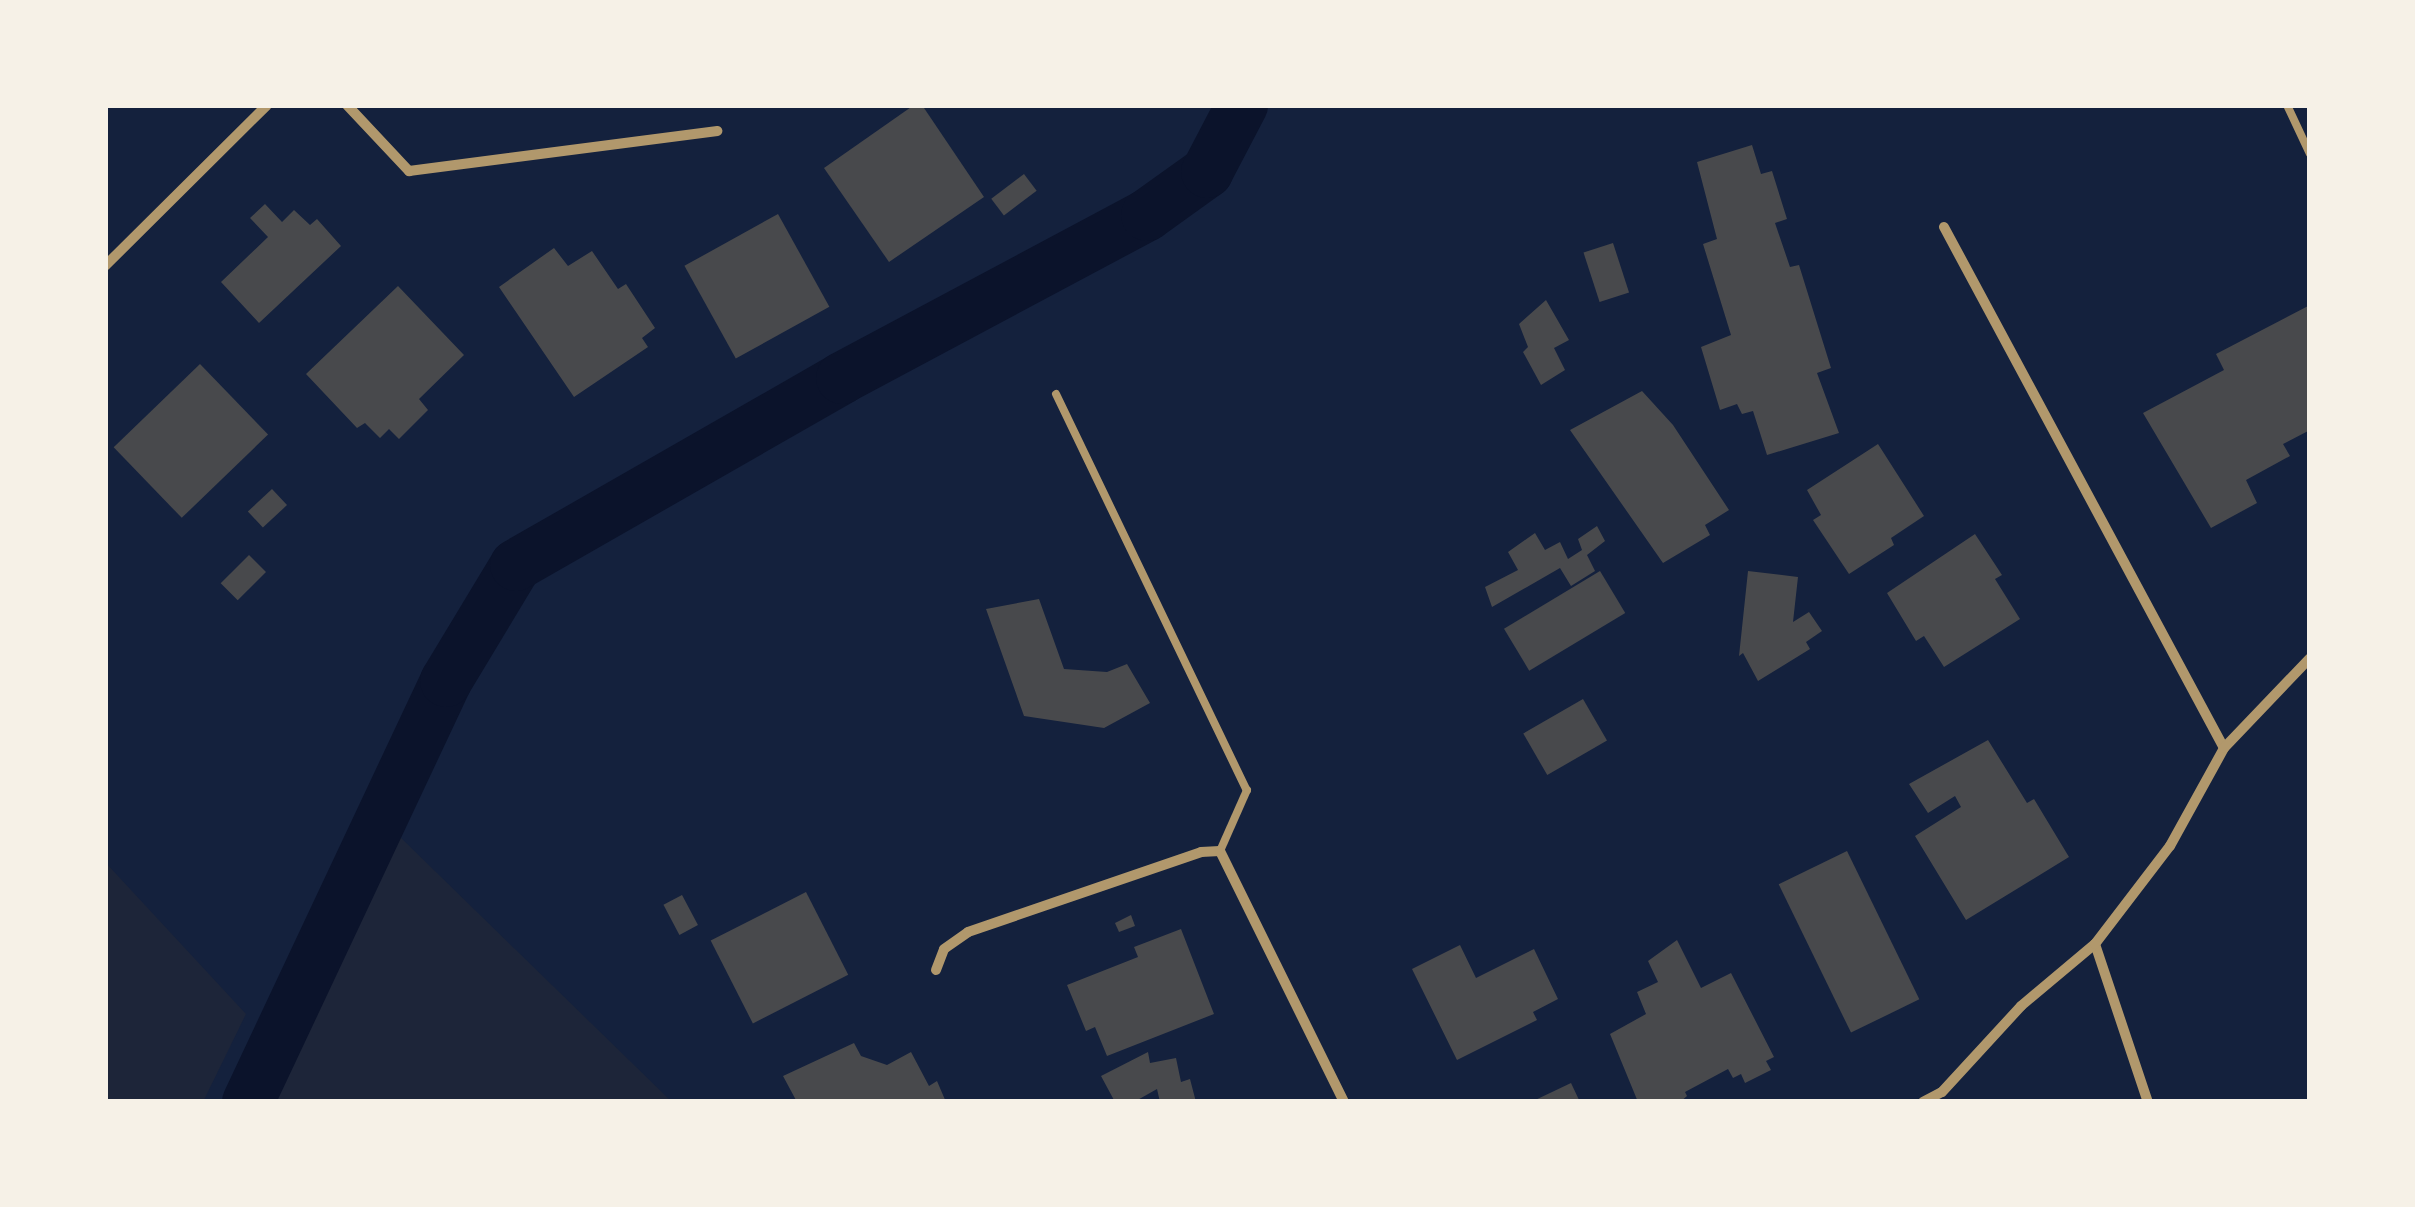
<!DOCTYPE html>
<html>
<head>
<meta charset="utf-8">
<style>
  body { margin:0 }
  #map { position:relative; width:2415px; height:1207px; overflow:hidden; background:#14213d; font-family:"Asap Condensed",sans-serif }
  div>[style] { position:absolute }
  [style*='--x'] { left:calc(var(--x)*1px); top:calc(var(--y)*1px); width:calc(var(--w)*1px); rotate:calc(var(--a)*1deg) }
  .green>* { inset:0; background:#1d2539 }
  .canal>* { height:52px; margin:-26px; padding:0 26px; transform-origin:26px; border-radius:26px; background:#0b132b }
  .building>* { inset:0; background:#48494c; transform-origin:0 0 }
  .service>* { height:8px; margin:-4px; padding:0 4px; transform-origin:4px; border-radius:4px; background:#b1986c }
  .minor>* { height:10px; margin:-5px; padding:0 5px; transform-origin:5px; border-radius:5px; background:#b1986c }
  span { translate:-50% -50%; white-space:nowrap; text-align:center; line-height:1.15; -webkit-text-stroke:10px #f6f1e7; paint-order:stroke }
  .frame { position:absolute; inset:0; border:108px solid #f6f1e7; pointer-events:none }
</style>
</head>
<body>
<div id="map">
  <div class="green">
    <div style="clip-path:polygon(398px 835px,672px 1102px,271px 1102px)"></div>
    <div style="clip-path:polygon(105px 862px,246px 1014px,203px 1102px,105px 1102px)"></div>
  </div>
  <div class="canal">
    <div style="--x:248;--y:1102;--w:465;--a:-64.8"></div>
    <div style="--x:446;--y:681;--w:135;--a:-58.9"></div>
    <div style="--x:516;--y:565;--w:376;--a:-29.8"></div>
    <div style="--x:842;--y:378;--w:346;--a:-28.1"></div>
    <div style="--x:1147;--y:215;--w:74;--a:-35.6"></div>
    <div style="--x:1207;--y:172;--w:76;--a:-62.4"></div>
  </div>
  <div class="building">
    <div style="clip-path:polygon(914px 105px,922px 105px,984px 197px,889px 262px,824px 168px)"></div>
    <div style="clip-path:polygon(1752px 145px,1761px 174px,1772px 171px,1787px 219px,1775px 223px,1790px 267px,1799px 265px,1831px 368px,1817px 373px,1839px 433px,1767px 455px,1753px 411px,1742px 414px,1737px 404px,1720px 410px,1701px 347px,1731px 335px,1703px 244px,1717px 239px,1697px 162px)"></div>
    <div style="left:1024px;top:174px;width:21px;height:41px;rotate:53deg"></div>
    <div style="clip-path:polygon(265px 204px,282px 222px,294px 210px,310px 225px,317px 219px,341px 246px,259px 323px,221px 282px,268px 237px,250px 218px)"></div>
    <div style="left:778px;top:214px;width:106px;height:107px;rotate:61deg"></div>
    <div style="left:1613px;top:243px;width:52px;height:31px;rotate:72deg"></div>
    <div style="clip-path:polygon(554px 248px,568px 266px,592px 251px,618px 289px,626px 284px,655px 328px,642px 338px,648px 347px,574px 397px,499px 287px)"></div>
    <div style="clip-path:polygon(398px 286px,464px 355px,419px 399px,428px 410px,399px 439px,389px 429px,380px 438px,365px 423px,357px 428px,306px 374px)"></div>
    <div style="clip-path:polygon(1546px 300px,1569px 340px,1554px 348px,1565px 370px,1541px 385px,1523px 352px,1528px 347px,1519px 324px)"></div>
    <div style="clip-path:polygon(2310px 305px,2310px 430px,2283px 444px,2290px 456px,2246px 480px,2257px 503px,2211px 528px,2143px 413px,2224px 370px,2216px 354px)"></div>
    <div style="left:200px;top:364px;width:98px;height:120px;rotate:46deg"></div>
    <div style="clip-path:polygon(1642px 391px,1673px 425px,1729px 510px,1705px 525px,1710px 535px,1663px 563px,1570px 430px)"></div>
    <div style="clip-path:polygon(1878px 444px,1924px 516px,1891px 538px,1894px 545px,1849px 574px,1813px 520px,1821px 515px,1807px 490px)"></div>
    <div style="left:272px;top:489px;width:22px;height:33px;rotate:47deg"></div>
    <div style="clip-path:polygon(1597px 526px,1605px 541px,1587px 555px,1595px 571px,1571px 586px,1560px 568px,1492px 607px,1485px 587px,1518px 570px,1508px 552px,1535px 533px,1545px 550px,1560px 542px,1568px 559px,1582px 550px,1578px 539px)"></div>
    <div style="clip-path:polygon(1975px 534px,2002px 575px,1995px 579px,2020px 619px,1944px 667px,1924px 636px,1916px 641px,1887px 593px)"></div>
    <div style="left:249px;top:555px;width:24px;height:40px;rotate:45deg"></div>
    <div style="left:1600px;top:571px;width:49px;height:112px;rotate:59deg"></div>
    <div style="clip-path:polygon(1748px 571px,1798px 577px,1793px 622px,1809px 612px,1822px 631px,1806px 642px,1810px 649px,1758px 681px,1743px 653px,1739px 656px)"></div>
    <div style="clip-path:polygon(1039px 599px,1064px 669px,1107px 672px,1127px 664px,1150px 703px,1104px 728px,1024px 716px,986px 609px)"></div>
    <div style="left:1583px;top:699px;width:48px;height:69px;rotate:60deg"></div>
    <div style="clip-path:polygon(1988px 740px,2027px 803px,2034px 799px,2069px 857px,1966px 920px,1915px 836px,1961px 807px,1955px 796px,1928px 813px,1909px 784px)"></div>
    <div style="left:1847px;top:851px;width:165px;height:76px;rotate:64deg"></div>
    <div style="left:806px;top:892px;width:93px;height:107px;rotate:63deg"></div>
    <div style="left:682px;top:895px;width:34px;height:21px;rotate:62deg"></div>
    <div style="clip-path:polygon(1131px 915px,1135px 926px,1119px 932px,1115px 923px)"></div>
    <div style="clip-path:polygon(1181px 929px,1214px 1014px,1107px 1056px,1095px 1027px,1086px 1031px,1067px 985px,1138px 957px,1134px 947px)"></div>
    <div style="clip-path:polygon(1677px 940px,1701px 988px,1731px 973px,1774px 1057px,1766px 1061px,1771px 1070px,1745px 1083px,1741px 1074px,1733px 1078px,1728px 1069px,1685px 1092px,1687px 1096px,1680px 1102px,1638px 1102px,1610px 1034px,1646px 1014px,1637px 992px,1658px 982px,1648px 961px)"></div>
    <div style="clip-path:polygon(1460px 945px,1476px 978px,1534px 949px,1558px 999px,1533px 1012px,1537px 1020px,1457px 1060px,1412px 969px)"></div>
    <div style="clip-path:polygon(854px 1043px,861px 1056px,887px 1065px,911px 1052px,929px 1086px,937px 1081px,946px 1102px,797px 1102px,783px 1076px)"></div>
    <div style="clip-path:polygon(1148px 1052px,1150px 1063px,1176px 1058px,1181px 1082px,1190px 1079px,1196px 1102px,1160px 1102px,1157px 1089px,1134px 1102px,1115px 1102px,1101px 1076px)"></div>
    <div style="clip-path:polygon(1571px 1083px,1580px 1102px,1531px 1102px)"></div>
  </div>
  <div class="service">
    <div style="--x:2287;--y:105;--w:54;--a:64.9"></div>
    <div style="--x:1056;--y:394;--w:440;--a:64.3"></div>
    <div style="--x:1247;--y:790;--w:67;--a:113.9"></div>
  </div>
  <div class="minor">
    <div style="--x:347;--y:105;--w:91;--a:46.8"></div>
    <div style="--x:409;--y:171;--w:311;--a:-7.4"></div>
    <div style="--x:1944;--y:227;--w:591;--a:61.75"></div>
    <div style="--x:105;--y:266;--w:228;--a:-44.8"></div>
    <div style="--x:2095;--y:944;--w:167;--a:71.5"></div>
    <div style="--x:936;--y:970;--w:22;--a:-69"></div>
    <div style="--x:944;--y:949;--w:29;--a:-35"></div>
    <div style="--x:968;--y:932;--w:246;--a:-18.9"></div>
    <div style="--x:1201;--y:852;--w:19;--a:-3"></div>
    <div style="--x:1220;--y:851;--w:280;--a:63.7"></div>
    <div style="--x:1923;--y:1102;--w:21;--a:-28"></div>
    <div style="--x:1942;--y:1092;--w:117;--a:-47.4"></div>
    <div style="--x:2021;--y:1006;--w:97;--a:-40"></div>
    <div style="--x:2095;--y:944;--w:123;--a:-52.6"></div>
    <div style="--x:2170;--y:846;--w:112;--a:-61.1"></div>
    <div style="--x:2224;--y:748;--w:124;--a:-46.3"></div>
  </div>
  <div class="frame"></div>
</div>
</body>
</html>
